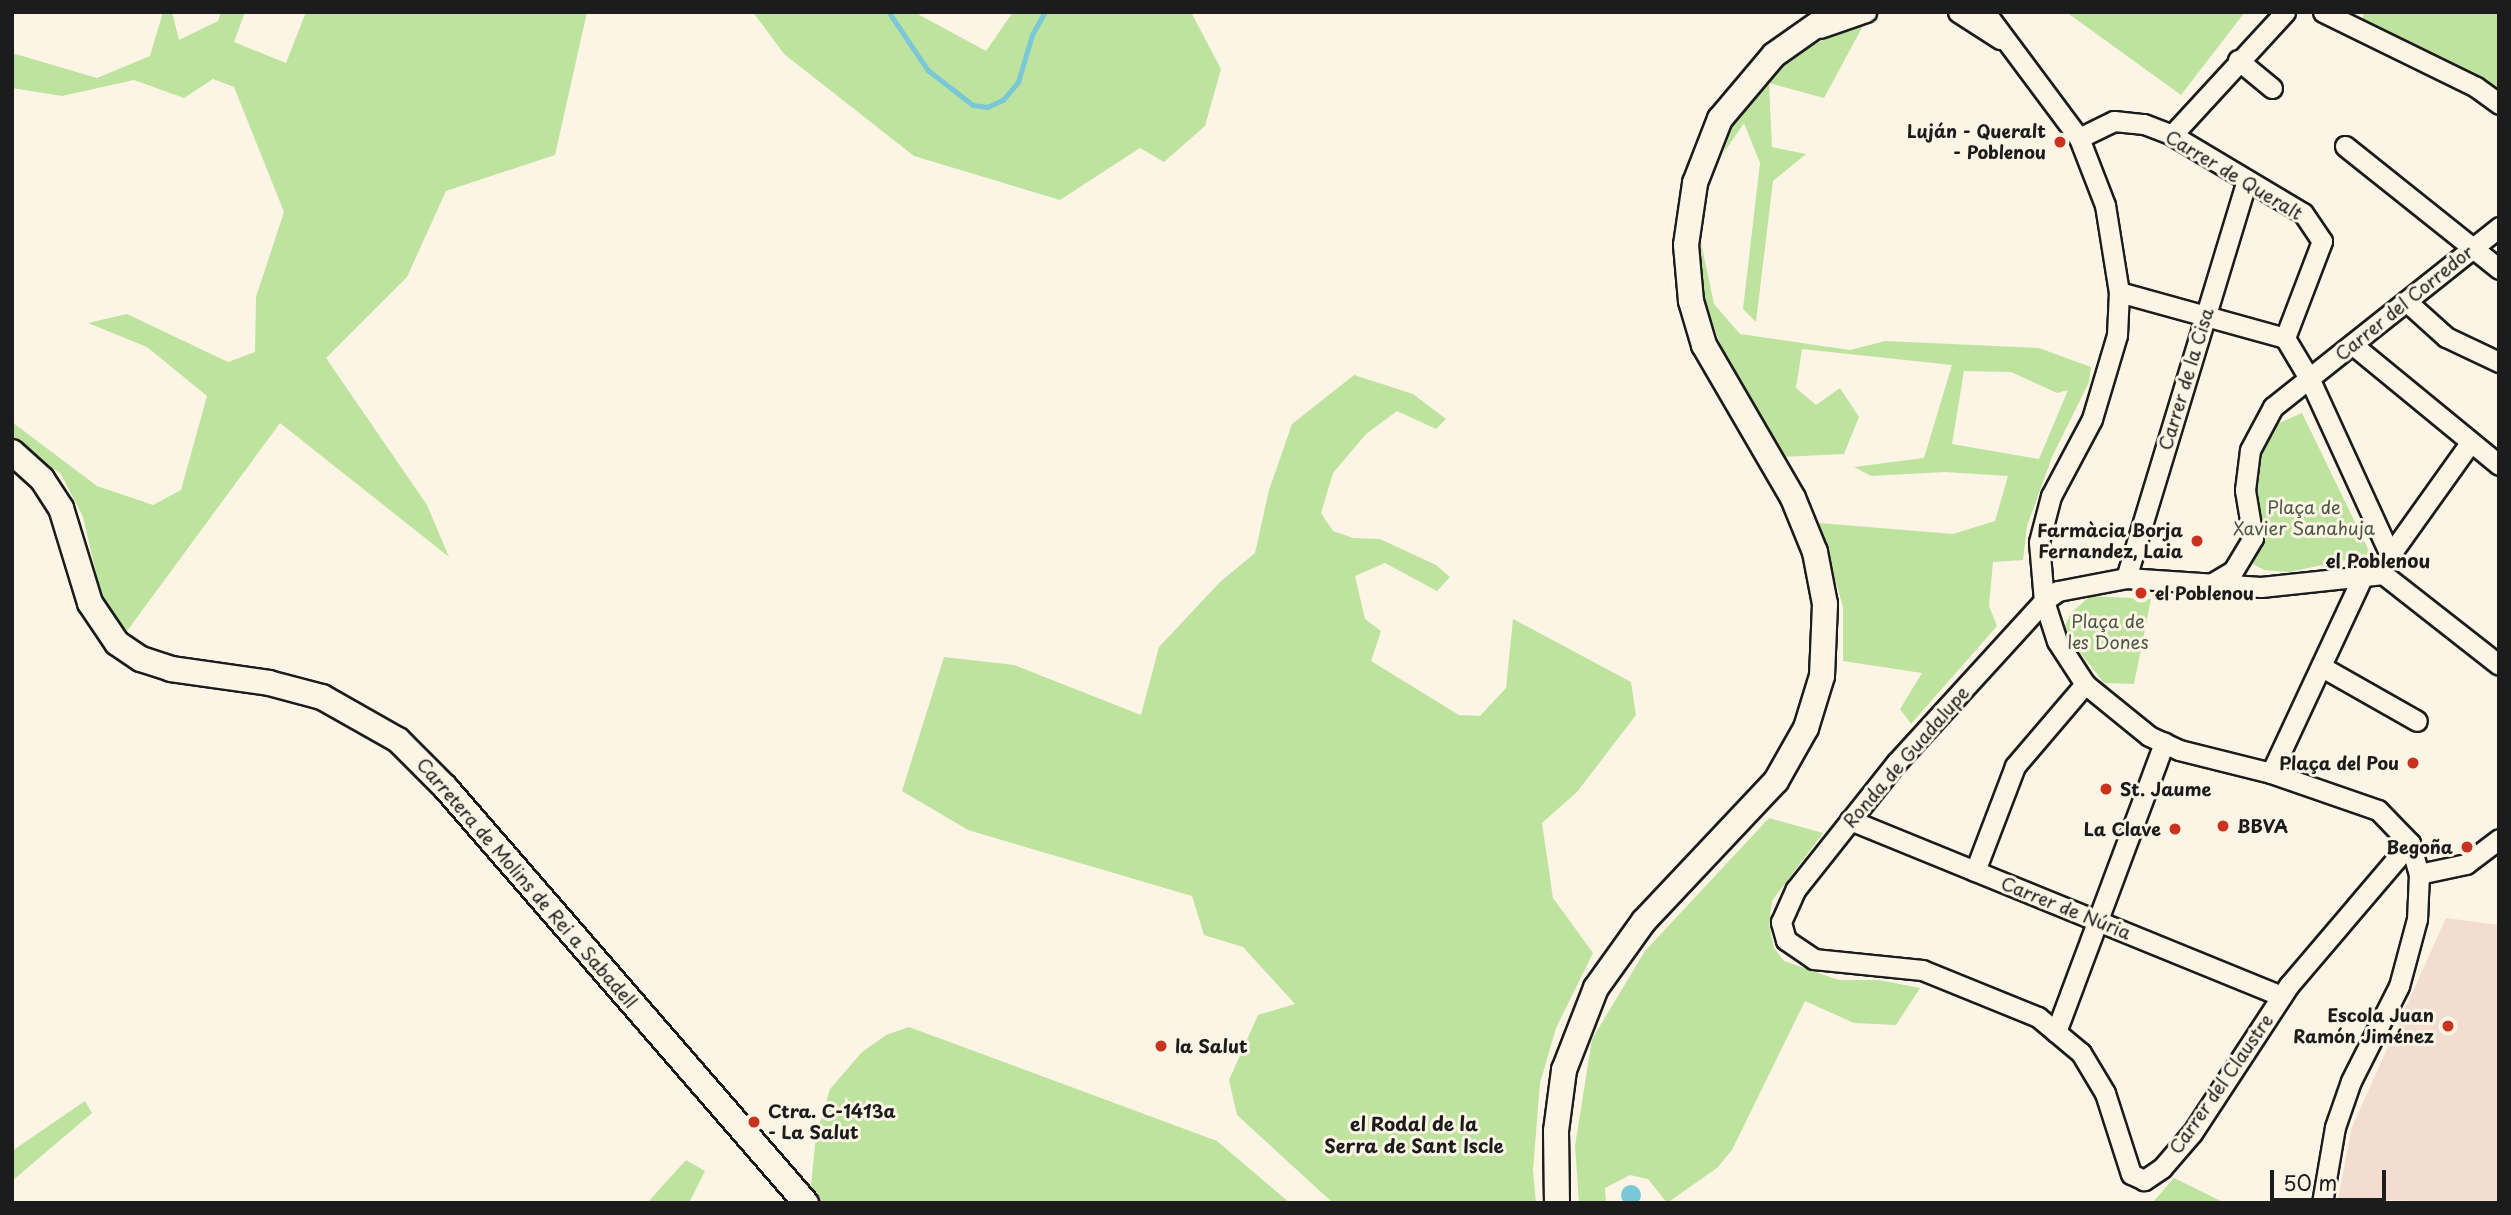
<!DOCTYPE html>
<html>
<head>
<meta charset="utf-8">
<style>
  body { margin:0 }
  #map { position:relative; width:2511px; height:1215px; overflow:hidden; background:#fcf5e5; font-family:"Playpen Sans",sans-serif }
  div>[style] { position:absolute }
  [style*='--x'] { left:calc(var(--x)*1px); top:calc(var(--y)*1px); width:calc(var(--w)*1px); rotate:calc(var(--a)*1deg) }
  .built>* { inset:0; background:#f3ddd0 }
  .green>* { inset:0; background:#bde39e }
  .water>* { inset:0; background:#7ac8d7 }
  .round { border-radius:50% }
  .stream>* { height:4.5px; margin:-2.25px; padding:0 2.25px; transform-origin:2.25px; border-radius:2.25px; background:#7ac8d7 }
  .roads { filter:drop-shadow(2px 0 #1c1c1c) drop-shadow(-2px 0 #1c1c1c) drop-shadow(0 2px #1c1c1c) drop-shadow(0 -2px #1c1c1c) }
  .minor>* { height:19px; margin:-9.5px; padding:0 9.5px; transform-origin:9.5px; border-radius:9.5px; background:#fcf5e5 }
  .major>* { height:24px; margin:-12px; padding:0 12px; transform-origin:12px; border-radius:12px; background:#fcf5e5 }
  .dots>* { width:19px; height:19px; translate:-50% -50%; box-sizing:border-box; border:4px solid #fcf5e5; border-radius:50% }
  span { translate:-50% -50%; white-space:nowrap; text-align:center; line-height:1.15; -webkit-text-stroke:6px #fcf5e5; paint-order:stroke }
  .poi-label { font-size:18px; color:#1c1c1c; font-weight:700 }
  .right { translate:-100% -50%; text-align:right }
  .left { translate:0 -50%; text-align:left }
  .street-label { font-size:18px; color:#1c1c1c }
  .park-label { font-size:18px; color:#4c5843 }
  .neighbourhood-label { font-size:19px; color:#1c1c1c; font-weight:700 }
  .frame { position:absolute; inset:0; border:14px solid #1c1c1c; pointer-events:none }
  .scale { position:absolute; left:2270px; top:1170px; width:116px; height:32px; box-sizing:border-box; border:4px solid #1c1c1c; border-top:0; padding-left:9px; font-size:21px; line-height:24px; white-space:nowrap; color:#1c1c1c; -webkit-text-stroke:5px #fcf5e5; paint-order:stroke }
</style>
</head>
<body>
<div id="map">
  <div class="built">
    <div style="clip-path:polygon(2446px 918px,2499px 925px,2499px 1203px,2338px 1199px,2352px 1127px)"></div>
  </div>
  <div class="green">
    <div style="clip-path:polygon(163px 12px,172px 12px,179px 40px,218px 21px,221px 12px,245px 12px,234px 42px,286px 63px,306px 12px,587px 12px,555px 155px,446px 191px,407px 277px,326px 358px,427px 505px,449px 557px,280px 423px,127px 631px,103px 603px,83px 517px,61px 474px,12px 441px,12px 422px,97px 486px,153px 505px,181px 490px,207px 396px,147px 347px,88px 323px,127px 314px,228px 362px,255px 352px,256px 297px,284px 212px,234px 87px,213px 79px,184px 98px,134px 80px,62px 96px,12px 88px,12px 53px,97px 78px,150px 56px)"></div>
    <div style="clip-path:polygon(753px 12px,914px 12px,986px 51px,1013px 12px,1191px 12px,1221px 69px,1205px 126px,1164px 162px,1140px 148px,1060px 200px,914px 156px,784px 54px)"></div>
    <div style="clip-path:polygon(2066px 12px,2245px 12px,2181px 95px)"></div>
    <div style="clip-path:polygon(2364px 12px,2499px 12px,2499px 97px,2362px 22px)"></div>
    <div style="clip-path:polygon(1864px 24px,1824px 98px,1769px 83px,1772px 147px,1806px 154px,1773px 181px,1756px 322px,1743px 309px,1760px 163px,1744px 123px,1723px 154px,1732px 127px,1758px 92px,1799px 50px)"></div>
    <div style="clip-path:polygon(evenodd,1701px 242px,1714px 304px,1740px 334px,1850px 350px,1885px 341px,2039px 348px,2091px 367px,2089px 382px,2052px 457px,2027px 526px,2023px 560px,1993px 562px,1989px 606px,1997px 626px,1911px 724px,1900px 709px,1922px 673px,1843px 661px,1843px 607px,1819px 523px,1953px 534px,1995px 521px,2008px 476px,1945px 472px,1871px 476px,1854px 467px,1924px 458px,1952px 365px,1802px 349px,1796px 388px,1816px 405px,1840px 388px,1859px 417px,1844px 454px,1782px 457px,1728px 365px,1704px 300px,1701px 242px,1964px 371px,2011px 372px,2057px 393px,2068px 390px,2039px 459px,1952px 444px,1964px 371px)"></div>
    <div style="clip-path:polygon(1354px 375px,1413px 394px,1446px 419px,1436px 429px,1397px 411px,1366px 434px,1333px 473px,1321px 513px,1333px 531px,1353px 538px,1380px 539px,1436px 565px,1450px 577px,1437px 591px,1385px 563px,1355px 576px,1365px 619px,1381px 631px,1371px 661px,1459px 715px,1480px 716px,1506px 688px,1513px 619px,1631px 682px,1636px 715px,1577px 792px,1542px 823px,1553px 898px,1593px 953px,1556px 1028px,1540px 1083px,1533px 1170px,1536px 1203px,1333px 1203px,1237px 1115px,1229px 1080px,1258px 1015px,1295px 1004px,1243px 947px,1204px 935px,1192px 896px,968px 830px,902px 791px,944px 657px,1014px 665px,1141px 715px,1159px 647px,1220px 582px,1255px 553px,1269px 490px,1292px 424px)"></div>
    <div style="clip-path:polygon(2302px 413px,2371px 555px,2289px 572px,2264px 570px,2253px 564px,2261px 536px,2253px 491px,2261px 449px,2277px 424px)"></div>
    <div style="clip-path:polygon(2090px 596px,2151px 599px,2134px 684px,2104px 683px,2067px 636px,2065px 626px,2071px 613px)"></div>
    <div style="clip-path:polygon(1769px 818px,1823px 833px,1772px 901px,1769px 925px,1774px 948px,1784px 961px,1839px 980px,1879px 980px,1920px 988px,1896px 1025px,1854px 1023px,1805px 1001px,1732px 1150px,1717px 1168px,1667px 1203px,1648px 1179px,1630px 1175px,1605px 1188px,1606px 1203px,1579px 1203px,1575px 1146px,1592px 1039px,1645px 951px)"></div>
    <div style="clip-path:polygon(909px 1027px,1217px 1141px,1290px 1203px,818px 1203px,810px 1195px,816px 1136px,830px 1089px,862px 1052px,886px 1035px)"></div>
    <div style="clip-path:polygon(85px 1101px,92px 1113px,12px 1181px,12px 1151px)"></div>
    <div style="clip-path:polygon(686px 1160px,705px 1171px,689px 1203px,647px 1203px)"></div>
    <div style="clip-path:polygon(2174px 1178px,2225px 1203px,2152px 1203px)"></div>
  </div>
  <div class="water">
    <div class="round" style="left:1621px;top:1185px;width:20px;height:20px"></div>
  </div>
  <div class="stream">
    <div style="--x:889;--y:12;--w:70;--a:56.1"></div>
    <div style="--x:928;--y:70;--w:57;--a:37.9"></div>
    <div style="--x:973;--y:105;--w:14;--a:8"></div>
    <div style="--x:987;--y:107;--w:17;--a:-24"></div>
    <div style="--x:1003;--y:100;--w:23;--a:-50"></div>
    <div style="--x:1018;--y:82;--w:49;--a:-73.4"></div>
    <div style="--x:1032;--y:35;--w:26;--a:-61"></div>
  </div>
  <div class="roads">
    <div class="minor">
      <div style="--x:1958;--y:12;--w:50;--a:32.7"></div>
      <div style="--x:1985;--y:12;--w:157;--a:53.3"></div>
      <div style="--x:2079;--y:138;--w:72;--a:68.8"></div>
      <div style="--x:2105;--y:205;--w:88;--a:80.9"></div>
      <div style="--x:2119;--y:292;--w:43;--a:92.7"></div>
      <div style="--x:2117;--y:335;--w:88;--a:106.6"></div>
      <div style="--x:2092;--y:419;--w:87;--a:118"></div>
      <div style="--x:2051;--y:496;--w:48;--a:104.6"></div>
      <div style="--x:2039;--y:542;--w:59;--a:85.2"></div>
      <div style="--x:2044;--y:601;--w:42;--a:72"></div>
      <div style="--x:2057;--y:641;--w:51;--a:56.9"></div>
      <div style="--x:2085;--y:684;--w:82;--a:39.1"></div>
      <div style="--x:2149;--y:736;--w:33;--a:25"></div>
      <div style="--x:2179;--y:750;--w:95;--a:14"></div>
      <div style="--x:2271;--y:773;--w:113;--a:19.1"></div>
      <div style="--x:2378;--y:810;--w:46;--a:45.9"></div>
      <div style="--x:2410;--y:843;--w:32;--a:74"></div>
      <div style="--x:2419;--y:874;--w:45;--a:92.5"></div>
      <div style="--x:2417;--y:919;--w:69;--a:105"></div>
      <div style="--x:2399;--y:986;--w:106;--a:116.8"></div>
      <div style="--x:2351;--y:1081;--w:49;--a:109.2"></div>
      <div style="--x:2335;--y:1127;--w:77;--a:99.7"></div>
      <div style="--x:2323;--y:12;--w:170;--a:26.1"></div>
      <div style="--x:2476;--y:87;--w:29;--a:36"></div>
      <div style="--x:1820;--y:28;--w:49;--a:-19.2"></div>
      <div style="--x:2238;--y:60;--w:44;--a:39.5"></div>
      <div style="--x:2172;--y:135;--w:167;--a:-47.4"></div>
      <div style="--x:2079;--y:138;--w:39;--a:-26"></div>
      <div style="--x:2114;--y:121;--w:30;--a:6"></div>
      <div style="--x:2144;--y:124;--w:30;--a:21"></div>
      <div style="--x:2172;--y:135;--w:152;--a:30.8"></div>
      <div style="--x:2303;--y:213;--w:34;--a:56"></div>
      <div style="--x:2322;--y:241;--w:104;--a:110.9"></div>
      <div style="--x:2345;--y:146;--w:197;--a:38.6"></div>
      <div style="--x:2119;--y:292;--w:172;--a:15.5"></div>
      <div style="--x:2406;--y:301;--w:54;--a:42"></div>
      <div style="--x:2446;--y:337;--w:59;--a:25.3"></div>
      <div style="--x:2285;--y:338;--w:49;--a:59.2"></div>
      <div style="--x:2310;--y:380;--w:192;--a:65.4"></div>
      <div style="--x:2390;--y:555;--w:138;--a:-54.5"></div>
      <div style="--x:2353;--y:345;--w:189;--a:39.4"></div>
      <div style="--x:2126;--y:578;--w:416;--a:-73.1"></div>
      <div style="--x:2211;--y:584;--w:26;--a:-31"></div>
      <div style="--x:2233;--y:571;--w:39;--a:-59"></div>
      <div style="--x:2253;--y:538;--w:49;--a:-99.5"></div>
      <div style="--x:2245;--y:490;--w:40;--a:-82.9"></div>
      <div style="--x:2250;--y:450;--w:49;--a:-61.9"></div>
      <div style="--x:2273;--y:407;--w:289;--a:-38.5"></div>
      <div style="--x:2322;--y:667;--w:109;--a:29.6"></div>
      <div style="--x:2271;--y:773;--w:220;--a:-65"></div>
      <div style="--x:1850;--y:820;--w:466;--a:22.2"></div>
      <div style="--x:2410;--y:843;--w:187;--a:130.4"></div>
      <div style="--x:2289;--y:985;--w:177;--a:123.2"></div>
      <div style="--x:2192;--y:1133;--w:46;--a:130.6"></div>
      <div style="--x:2162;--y:1168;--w:22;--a:146"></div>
      <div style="--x:2144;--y:1180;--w:14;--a:-155"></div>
      <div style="--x:2131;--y:1174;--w:85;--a:-107.8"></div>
      <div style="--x:2105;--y:1093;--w:47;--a:-121"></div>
      <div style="--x:2081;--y:1053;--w:56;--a:-140.1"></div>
      <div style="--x:2038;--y:1017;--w:125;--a:-157.9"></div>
      <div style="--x:1922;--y:970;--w:109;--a:-174.2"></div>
      <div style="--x:1814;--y:959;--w:34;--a:-146"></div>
      <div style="--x:1786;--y:940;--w:19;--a:-106"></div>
      <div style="--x:1781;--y:922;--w:36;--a:-66"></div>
      <div style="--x:1796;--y:889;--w:161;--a:-51.6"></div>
      <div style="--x:1896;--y:763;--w:219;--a:-47.6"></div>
      <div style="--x:2044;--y:601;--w:17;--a:-36"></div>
      <div style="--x:2058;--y:591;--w:69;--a:-10.8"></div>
      <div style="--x:2126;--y:578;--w:135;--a:3.8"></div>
      <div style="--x:2261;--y:587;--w:123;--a:-6.1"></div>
      <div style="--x:2383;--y:574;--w:147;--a:38.1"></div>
      <div style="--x:1975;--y:871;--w:112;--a:-69.1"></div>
      <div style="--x:2015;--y:766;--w:108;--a:-49.5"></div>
      <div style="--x:2419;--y:874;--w:48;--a:-12"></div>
      <div style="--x:2466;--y:864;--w:41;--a:-37.1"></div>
      <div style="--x:2056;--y:1032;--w:309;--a:-69.5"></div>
    </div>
    <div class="major">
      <div style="--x:12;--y:452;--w:40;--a:42"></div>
      <div style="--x:42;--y:479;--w:35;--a:57"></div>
      <div style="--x:61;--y:508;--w:99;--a:73"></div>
      <div style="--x:90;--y:603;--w:48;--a:56"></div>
      <div style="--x:117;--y:643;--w:29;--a:34"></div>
      <div style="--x:141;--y:659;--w:32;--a:18"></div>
      <div style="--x:171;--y:669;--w:99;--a:8.1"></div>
      <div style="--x:269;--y:683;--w:55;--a:14.8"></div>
      <div style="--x:322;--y:697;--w:87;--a:29.5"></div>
      <div style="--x:398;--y:740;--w:66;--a:45"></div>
      <div style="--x:445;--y:787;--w:551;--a:49.05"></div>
      <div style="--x:1557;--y:1203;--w:72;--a:-90.8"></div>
      <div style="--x:1556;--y:1131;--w:62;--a:-82.5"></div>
      <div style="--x:1564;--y:1070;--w:88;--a:-68.7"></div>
      <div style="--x:1596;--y:988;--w:82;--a:-54.4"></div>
      <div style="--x:1644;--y:921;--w:192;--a:-46.7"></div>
      <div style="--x:1776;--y:781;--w:61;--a:-60.5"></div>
      <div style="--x:1806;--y:728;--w:54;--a:-72.9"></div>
      <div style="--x:1822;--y:676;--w:72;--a:-87.6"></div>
      <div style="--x:1825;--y:604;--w:53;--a:-100.9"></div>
      <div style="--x:1815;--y:552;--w:58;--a:-112.2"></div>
      <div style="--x:1793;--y:498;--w:177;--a:-120.2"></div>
      <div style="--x:1704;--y:345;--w:46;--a:-106.5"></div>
      <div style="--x:1691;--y:301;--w:56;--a:-95.1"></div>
      <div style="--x:1686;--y:245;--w:63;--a:-81.7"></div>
      <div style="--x:1695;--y:183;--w:69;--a:-68.7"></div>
      <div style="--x:1720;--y:119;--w:84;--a:-49.8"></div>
      <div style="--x:1774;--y:55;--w:75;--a:-35.2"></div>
    </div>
  </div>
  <div class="dots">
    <div style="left:2060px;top:142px;background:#c8321e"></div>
    <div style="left:2197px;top:541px;background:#c8321e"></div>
    <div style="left:2141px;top:593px;background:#c8321e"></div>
    <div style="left:2413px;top:763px;background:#c8321e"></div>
    <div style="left:2106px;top:789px;background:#c8321e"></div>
    <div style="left:2223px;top:826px;background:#c8321e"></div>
    <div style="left:2175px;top:829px;background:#c8321e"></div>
    <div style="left:2467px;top:847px;background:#c8321e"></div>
    <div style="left:2448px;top:1026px;background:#c8321e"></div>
    <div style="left:1161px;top:1046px;background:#c8321e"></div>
    <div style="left:754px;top:1122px;background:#c8321e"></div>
  </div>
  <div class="poi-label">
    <span class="right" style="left:2046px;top:142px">Luján - Queralt<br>- Poblenou</span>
    <span class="right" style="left:2183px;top:541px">Farmàcia Borja<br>Fernandez, Laia</span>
    <span class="left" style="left:2155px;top:593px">el Poblenou</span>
    <span class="right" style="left:2399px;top:763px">Plaça del Pou</span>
    <span class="left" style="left:2120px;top:789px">St. Jaume</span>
    <span class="left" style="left:2237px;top:826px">BBVA</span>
    <span class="right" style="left:2161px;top:829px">La Clave</span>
    <span class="right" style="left:2453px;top:847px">Begoña</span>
    <span class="right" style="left:2434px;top:1026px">Escola Juan<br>Ramón Jiménez</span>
    <span class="left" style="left:1175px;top:1046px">la Salut</span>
    <span class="left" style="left:768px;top:1122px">Ctra. C-1413a<br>- La Salut</span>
  </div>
  <div class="street-label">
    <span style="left:2234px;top:175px;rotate:31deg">Carrer de Queralt</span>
    <span style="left:2404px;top:303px;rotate:-39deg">Carrer del Corredor</span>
    <span style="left:2186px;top:379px;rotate:-73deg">Carrer de la Cisa</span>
    <span style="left:1906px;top:757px;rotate:-49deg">Ronda de Guadalupe</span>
    <span style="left:527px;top:883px;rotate:49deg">Carretera de Molins de Rei a Sabadell</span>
    <span style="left:2066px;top:908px;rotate:22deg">Carrer de Núria</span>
    <span style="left:2221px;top:1084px;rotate:-55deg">Carrer del Claustre</span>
  </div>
  <div class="park-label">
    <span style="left:2304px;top:518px">Plaça de<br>Xavier Sanahuja</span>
    <span style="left:2108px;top:632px">Plaça de<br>les Dones</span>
  </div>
  <div class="neighbourhood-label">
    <span style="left:2378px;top:561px">el Poblenou</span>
    <span style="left:1414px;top:1135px">el Rodal de la<br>Serra de Sant Iscle</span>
  </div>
  <div class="frame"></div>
  <div class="scale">50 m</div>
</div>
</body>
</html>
